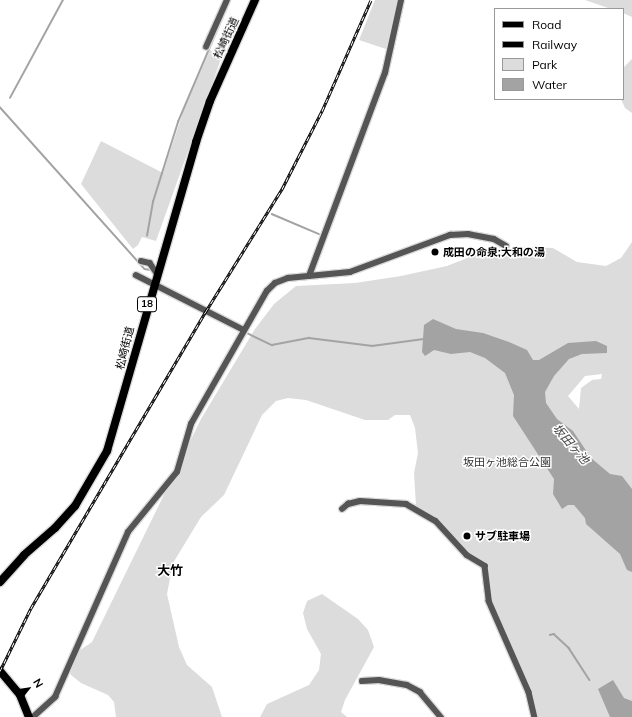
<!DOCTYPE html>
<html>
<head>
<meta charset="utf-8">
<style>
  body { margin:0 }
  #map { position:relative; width:632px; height:717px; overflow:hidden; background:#fff; font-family:Mulish,"Noto Sans JP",sans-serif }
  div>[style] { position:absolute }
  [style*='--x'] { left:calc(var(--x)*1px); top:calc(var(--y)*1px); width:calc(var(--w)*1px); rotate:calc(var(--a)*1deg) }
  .green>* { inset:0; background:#dcdcdc }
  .water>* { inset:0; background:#a3a3a3 }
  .stream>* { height:1.5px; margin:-0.75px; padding:0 0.75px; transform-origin:0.75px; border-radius:0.75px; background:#a3a3a3 }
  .roads { filter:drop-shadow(1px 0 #dbdbdb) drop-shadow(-1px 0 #dbdbdb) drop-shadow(0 1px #dbdbdb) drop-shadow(0 -1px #dbdbdb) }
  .minor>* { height:5.5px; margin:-2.75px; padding:0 2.75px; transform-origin:2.75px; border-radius:2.75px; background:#555 }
  .primary>* { height:8px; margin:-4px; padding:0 4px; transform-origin:4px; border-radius:4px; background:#000 }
  .rail>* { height:3px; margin-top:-1.5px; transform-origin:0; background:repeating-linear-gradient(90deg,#fff 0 4.5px,#000 0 9px); box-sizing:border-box; border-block:1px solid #000 }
  .dots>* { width:11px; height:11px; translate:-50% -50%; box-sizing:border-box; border:2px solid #fff; border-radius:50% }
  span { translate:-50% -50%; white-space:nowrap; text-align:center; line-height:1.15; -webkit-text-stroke:3px #fff; paint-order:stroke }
  .shield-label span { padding:1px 3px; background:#fff; border:1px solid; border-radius:3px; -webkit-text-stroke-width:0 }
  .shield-label { font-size:10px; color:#000; font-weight:700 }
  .street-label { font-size:11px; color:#000 }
  .poi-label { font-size:11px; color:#000; font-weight:700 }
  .left { translate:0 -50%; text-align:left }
  .park-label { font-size:11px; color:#333 }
  .water-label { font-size:12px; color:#444; font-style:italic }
  .quarter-label { font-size:13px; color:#000; font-weight:700 }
  .legend { position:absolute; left:494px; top:8px; width:130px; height:92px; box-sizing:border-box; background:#fff; border:1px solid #999; margin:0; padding:5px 7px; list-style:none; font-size:12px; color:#000 }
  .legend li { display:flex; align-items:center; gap:8px; height:20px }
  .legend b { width:20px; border:1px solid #999 }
  .north { position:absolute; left:8px; top:669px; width:40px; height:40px; -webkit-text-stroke:3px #fff; paint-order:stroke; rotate:60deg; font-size:11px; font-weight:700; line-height:16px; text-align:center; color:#000 }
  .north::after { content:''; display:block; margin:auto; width:14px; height:18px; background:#000; clip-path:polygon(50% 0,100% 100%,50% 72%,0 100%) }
</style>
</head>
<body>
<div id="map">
  <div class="green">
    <div style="clip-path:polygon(375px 0,397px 0,386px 49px,359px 40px)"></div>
    <div style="clip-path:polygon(585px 0,632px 0,632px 17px,623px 13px,623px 9px,611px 9px)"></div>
    <div style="clip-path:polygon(210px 50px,222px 56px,156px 241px,142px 237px,138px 245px,133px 249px,81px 184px,101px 141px,163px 173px,183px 112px)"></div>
    <div style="clip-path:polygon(632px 59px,632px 113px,625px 108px,621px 99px,623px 68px)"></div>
    <div style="clip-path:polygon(evenodd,632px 242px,632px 717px,538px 717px,531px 690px,492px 601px,487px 565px,468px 553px,438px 519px,416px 506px,414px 473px,418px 453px,415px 428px,410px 415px,395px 415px,388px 420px,365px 420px,306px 400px,288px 398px,276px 401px,262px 415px,224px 495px,201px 517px,173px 563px,167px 594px,179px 647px,187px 665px,212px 687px,222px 717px,116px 717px,114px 702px,108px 695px,81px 683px,71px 675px,68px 668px,73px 655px,92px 642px,201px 419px,255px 329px,274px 304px,296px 286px,355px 283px,401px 276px,447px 266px,475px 255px,508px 250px,523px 255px,524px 247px,553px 248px,577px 262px,606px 266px,621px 258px,632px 242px,602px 374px,601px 379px,592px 380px,581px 388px,579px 409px,568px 396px,585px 376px,602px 374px)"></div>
    <div style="clip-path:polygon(322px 594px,358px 619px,368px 630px,374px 647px,345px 700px,341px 712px,347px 717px,260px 717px,267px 704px,309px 685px,319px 670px,321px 654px,307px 629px,303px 613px,307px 601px)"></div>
  </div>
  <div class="water">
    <div style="clip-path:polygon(433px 319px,456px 329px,483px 333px,509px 342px,527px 350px,533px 360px,539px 360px,568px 343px,596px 341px,607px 346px,607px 353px,582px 354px,569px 359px,554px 376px,545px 392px,546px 403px,557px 419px,573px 431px,591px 458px,610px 474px,622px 476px,632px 489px,632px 572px,627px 570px,620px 554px,586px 524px,585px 518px,574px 505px,568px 505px,562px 509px,553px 494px,554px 479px,513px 416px,514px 395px,505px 373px,485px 358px,470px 352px,451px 354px,434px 350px,425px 356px,422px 352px,424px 325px)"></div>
    <div style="clip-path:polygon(613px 680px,624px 698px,632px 701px,632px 717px,610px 717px,598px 689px)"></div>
  </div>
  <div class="stream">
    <div style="--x:10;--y:98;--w:111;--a:-61.6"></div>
    <div style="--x:0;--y:107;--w:217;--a:48.2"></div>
    <div style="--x:145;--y:269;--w:5;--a:11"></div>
    <div style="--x:272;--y:214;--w:51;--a:23.1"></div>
    <div style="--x:147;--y:236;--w:35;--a:-80"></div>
    <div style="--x:153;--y:202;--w:84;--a:-72.6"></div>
    <div style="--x:178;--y:122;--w:133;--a:-66.9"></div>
    <div style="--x:171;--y:296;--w:36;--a:27"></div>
    <div style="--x:247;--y:333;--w:28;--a:26"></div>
    <div style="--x:272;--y:345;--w:38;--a:-11"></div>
    <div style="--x:309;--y:338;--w:64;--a:7.2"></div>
    <div style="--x:372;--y:346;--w:52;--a:-7.7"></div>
    <div style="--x:550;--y:635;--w:4;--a:-14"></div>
    <div style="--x:554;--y:634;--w:21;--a:43"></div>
    <div style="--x:569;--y:648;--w:38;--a:57"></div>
  </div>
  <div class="roads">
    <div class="minor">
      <div style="--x:206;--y:47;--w:51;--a:-65.9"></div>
      <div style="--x:141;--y:261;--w:9;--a:13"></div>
      <div style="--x:150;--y:263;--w:11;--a:56"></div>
      <div style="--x:136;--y:275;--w:121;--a:27"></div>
      <div style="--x:309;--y:276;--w:217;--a:-69.5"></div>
      <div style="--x:385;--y:73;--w:75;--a:-77.6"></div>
      <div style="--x:342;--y:509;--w:8;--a:-40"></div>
      <div style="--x:348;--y:504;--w:12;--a:-14"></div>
      <div style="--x:360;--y:501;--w:46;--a:3.7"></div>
      <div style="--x:406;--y:504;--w:34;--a:30"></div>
      <div style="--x:436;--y:521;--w:46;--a:47.6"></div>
      <div style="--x:467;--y:555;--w:21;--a:31"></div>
      <div style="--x:485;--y:566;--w:35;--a:83"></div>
      <div style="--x:489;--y:601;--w:99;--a:66.3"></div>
      <div style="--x:529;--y:692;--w:26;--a:77"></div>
      <div style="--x:362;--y:681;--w:17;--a:-3"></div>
      <div style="--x:379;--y:680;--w:28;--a:10"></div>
      <div style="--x:407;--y:685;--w:15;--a:28"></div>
      <div style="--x:420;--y:692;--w:33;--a:50"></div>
      <div style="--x:33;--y:717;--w:30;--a:-42"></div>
      <div style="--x:55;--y:697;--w:180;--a:-66.1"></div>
      <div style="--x:128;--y:532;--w:77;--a:-50.8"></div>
      <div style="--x:177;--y:472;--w:50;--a:-73.7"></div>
      <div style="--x:191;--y:424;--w:153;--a:-60.3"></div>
      <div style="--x:267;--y:291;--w:11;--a:-45"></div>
      <div style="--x:275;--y:283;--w:14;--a:-21"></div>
      <div style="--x:288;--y:278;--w:62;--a:-5.5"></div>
      <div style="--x:350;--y:272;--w:107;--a:-20.3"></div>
      <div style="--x:450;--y:235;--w:18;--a:-3"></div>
      <div style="--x:468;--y:234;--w:26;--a:11"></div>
      <div style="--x:494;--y:239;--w:14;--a:30"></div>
    </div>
    <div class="primary">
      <div style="--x:0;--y:582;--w:36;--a:-48"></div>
      <div style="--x:24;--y:555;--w:41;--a:-41.1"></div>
      <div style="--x:55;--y:528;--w:30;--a:-48"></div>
      <div style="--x:75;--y:506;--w:64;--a:-59.8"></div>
      <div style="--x:107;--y:451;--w:322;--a:-73.9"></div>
      <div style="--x:196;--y:142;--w:43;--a:-71.1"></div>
      <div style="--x:210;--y:101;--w:111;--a:-66"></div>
      <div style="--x:0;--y:671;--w:31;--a:50"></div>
      <div style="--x:20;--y:695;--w:24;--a:68"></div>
    </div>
  </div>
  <div class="rail">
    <div style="--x:0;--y:671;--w:70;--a:-63.8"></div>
    <div style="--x:31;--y:608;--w:345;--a:-59.5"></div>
    <div style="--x:206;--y:311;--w:144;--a:-58.1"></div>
    <div style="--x:282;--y:189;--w:88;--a:-62.9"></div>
    <div style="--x:322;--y:111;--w:121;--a:-66.2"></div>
  </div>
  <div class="dots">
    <div style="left:435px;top:252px;background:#000"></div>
    <div style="left:467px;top:536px;background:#000"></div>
  </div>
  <div class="shield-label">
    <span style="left:147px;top:304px">18</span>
  </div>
  <div class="street-label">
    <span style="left:226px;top:38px;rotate:-65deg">松崎街道</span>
    <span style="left:125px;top:348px;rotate:-76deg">松崎街道</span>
  </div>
  <div class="poi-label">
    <span class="left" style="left:443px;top:252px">成田の命泉;大和の湯</span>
    <span class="left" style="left:475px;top:536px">サブ駐車場</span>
  </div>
  <div class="park-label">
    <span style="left:507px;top:462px">坂田ヶ池総合公園</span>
  </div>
  <div class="water-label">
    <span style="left:571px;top:444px;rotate:49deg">坂田ヶ池</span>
  </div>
  <div class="quarter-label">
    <span style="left:170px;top:570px">大竹</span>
  </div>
  <ul class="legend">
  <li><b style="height:5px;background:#000"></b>Road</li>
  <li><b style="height:5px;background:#000"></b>Railway</li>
  <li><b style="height:11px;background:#dcdcdc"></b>Park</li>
  <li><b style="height:11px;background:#a3a3a3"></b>Water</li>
  </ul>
  <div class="north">N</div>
</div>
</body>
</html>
